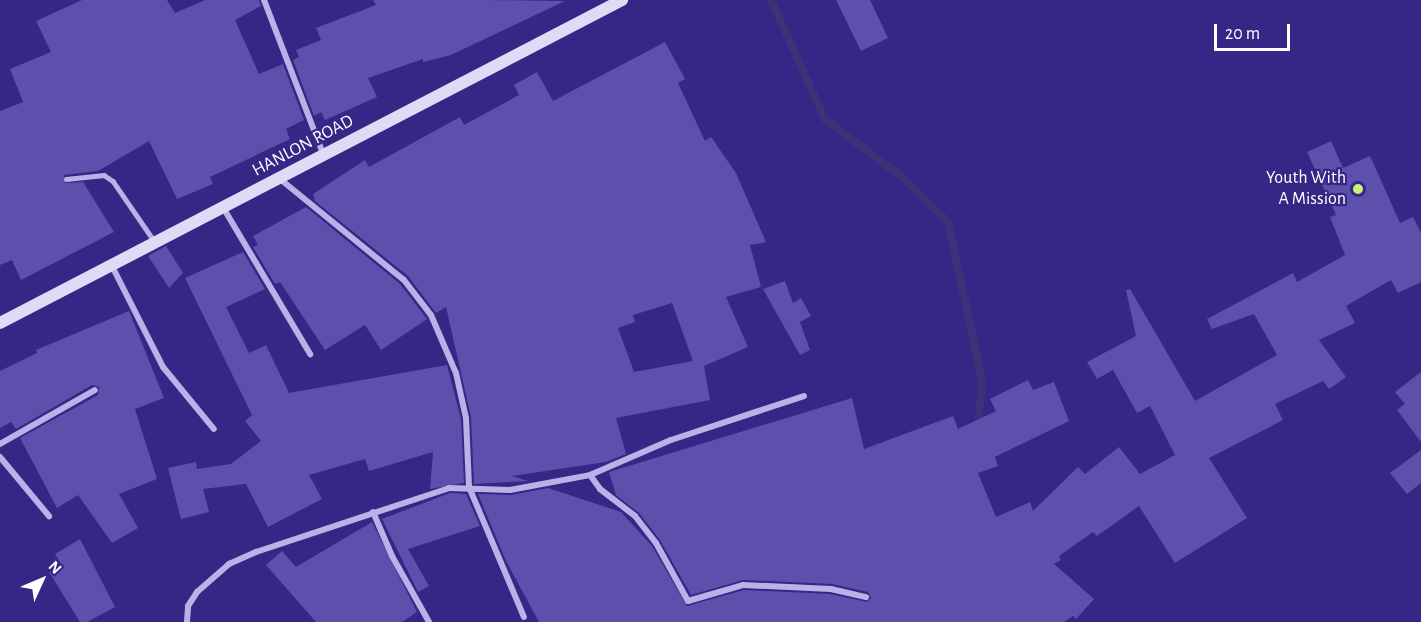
<!DOCTYPE html>
<html>
<head>
<meta charset="utf-8">
<style>
  body { margin:0 }
  #map { position:relative; width:1421px; height:622px; overflow:hidden; background:#352785; font-family:"Alegreya Sans",sans-serif }
  div>[style] { position:absolute }
  [style*='--x'] { left:calc(var(--x)*1px); top:calc(var(--y)*1px); width:calc(var(--w)*1px); rotate:calc(var(--a)*1deg) }
  .stream>* { height:8px; margin:-4px; padding:0 4px; transform-origin:4px; border-radius:4px; background:#3d3278 }
  .building>* { inset:0; background:#5d4fac }
  .lane>* { height:4.5px; margin:-2.25px; padding:0 2.25px; transform-origin:2.25px; border-radius:2.25px; background:#b9b1e8 }
  .street>* { height:6px; margin:-3px; padding:0 3px; transform-origin:3px; border-radius:3px; background:#b9b1e8 }
  .secondary>* { height:12px; margin:-6px; padding:0 6px; transform-origin:6px; border-radius:6px; background:#dfdbf7 }
  .dots>* { width:16px; height:16px; translate:-50% -50%; box-sizing:border-box; border:3px solid #352785; border-radius:50% }
  span { translate:-50% -50%; white-space:nowrap; text-align:center; line-height:1.15; -webkit-text-stroke:4.5px #352785; paint-order:stroke }
  .street-label { font-size:18px; color:#fff }
  .poi-label { font-size:18px; color:#fff }
  .right { translate:-100% -50%; text-align:right }
  .north { position:absolute; left:12px; top:550px; width:60px; height:60px; -webkit-text-stroke:4px #352785; paint-order:stroke; rotate:46deg; font-size:16px; font-weight:700; line-height:24px; text-align:center; color:#fff }
  .north::after { content:''; display:block; margin:auto; width:21px; height:27px; background:#fff; clip-path:polygon(50% 0,100% 100%,50% 72%,0 100%) }
  .scale { position:absolute; left:1214px; top:24px; width:76px; height:27px; box-sizing:border-box; border:3px solid #fff; border-top:0; padding-left:8px; font-size:18px; line-height:21px; white-space:nowrap; color:#fff; -webkit-text-stroke:4px #352785; paint-order:stroke }
</style>
</head>
<body>
<div id="map">
  <div class="stream">
    <div style="--x:771;--y:0;--w:131;--a:65.6"></div>
    <div style="--x:825;--y:119;--w:96;--a:37"></div>
    <div style="--x:902;--y:177;--w:64;--a:44.4"></div>
    <div style="--x:948;--y:222;--w:163;--a:77.9"></div>
    <div style="--x:982;--y:381;--w:48;--a:94.8"></div>
  </div>
  <div class="building">
    <div style="clip-path:polygon(82px 0,167px 0,175px 13px,205px 0,259px 0,261px 6px,235px 20px,259px 74px,283px 64px,304px 120px,286px 129px,290px 139px,210px 177px,213px 184px,177px 199px,149px 141px,98px 171px,64px 175px,65px 183px,83px 182px,114px 232px,21px 280px,12px 260px,0 265px,0 111px,23px 102px,10px 69px,51px 52px,36px 21px)"></div>
    <div style="clip-path:polygon(373px 0,479px 0,565px 1px,451px 55px,423px 62px,423px 59px,368px 78px,377px 97px,325px 120px,321px 112px,314px 116px,293px 60px,299px 57px,296px 50px,321px 40px,316px 28px,376px 5px)"></div>
    <div style="clip-path:polygon(836px 0,870px 0,888px 38px,861px 51px)"></div>
    <div style="clip-path:polygon(evenodd,665px 42px,685px 79px,678px 83px,705px 141px,711px 137px,736px 173px,766px 242px,750px 245px,761px 287px,726px 297px,748px 347px,704px 366px,710px 400px,616px 418px,626px 454px,606px 462px,512px 476px,528px 481px,474px 484px,471px 417px,446px 307px,436px 313px,408px 276px,315px 201px,313px 194px,365px 160px,369px 167px,460px 117px,464px 125px,519px 95px,514px 85px,537px 72px,553px 101px,665px 42px,672px 303px,693px 361px,634px 372px,618px 328px,635px 322px,633px 315px,672px 303px)"></div>
    <div style="clip-path:polygon(1331px 141px,1343px 168px,1370px 156px,1400px 223px,1413px 217px,1421px 233px,1421px 282px,1398px 293px,1391px 280px,1346px 306px,1355px 323px,1319px 340px,1346px 377px,1329px 389px,1323px 381px,1275px 404px,1283px 420px,1209px 458px,1247px 518px,1175px 563px,1139px 506px,1097px 536px,1093px 532px,1059px 556px,1061px 560px,1054px 564px,1094px 599px,1076px 619px,1073px 616px,1064px 622px,539px 622px,506px 561px,478px 494px,511px 495px,548px 488px,621px 512px,652px 546px,687px 606px,744px 590px,830px 594px,867px 602px,871px 598px,868px 592px,832px 584px,743px 580px,691px 595px,660px 540px,639px 513px,616px 495px,609px 472px,852px 398px,864px 449px,953px 416px,958px 429px,996px 411px,990px 399px,1028px 380px,1033px 390px,1054px 382px,1069px 421px,995px 457px,998px 466px,978px 473px,996px 517px,1030px 502px,1033px 511px,1078px 467px,1085px 474px,1119px 447px,1140px 474px,1175px 455px,1150px 406px,1137px 413px,1113px 370px,1097px 379px,1087px 362px,1136px 336px,1126px 290px,1130px 289px,1195px 401px,1277px 355px,1254px 314px,1212px 329px,1207px 319px,1293px 273px,1297px 282px,1345px 255px,1330px 217px,1336px 215px,1307px 152px)"></div>
    <div style="clip-path:polygon(306px 207px,400px 284px,427px 319px,381px 350px,365px 325px,325px 350px,280px 282px,275px 284px,253px 247px,258px 245px,253px 236px)"></div>
    <div style="clip-path:polygon(166px 246px,183px 273px,169px 288px,148px 256px)"></div>
    <div style="clip-path:polygon(243px 252px,265px 289px,226px 307px,249px 353px,266px 345px,289px 393px,447px 365px,461px 419px,464px 483px,430px 489px,433px 452px,369px 471px,365px 459px,309px 475px,322px 499px,268px 527px,246px 484px,203px 489px,209px 512px,181px 519px,168px 468px,196px 462px,197px 469px,231px 464px,261px 441px,245px 421px,252px 415px,185px 278px)"></div>
    <div style="clip-path:polygon(785px 281px,793px 303px,801px 298px,811px 316px,800px 322px,810px 350px,800px 355px,763px 289px)"></div>
    <div style="clip-path:polygon(129px 311px,164px 398px,135px 409px,157px 479px,119px 494px,138px 528px,112px 543px,78px 495px,57px 508px,20px 438px,98px 395px,99px 387px,92px 385px,16px 429px,11px 422px,0 428px,0 371px,37px 353px,36px 350px)"></div>
    <div style="clip-path:polygon(1421px 372px,1421px 442px,1397px 410px,1405px 404px,1395px 392px)"></div>
    <div style="clip-path:polygon(1421px 450px,1421px 483px,1407px 494px,1390px 473px)"></div>
    <div style="clip-path:polygon(450px 493px,466px 494px,480px 526px,408px 549px,429px 586px,418px 592px,382px 519px)"></div>
    <div style="clip-path:polygon(372px 522px,417px 612px,402px 622px,316px 622px,266px 565px,282px 551px,296px 567px)"></div>
    <div style="clip-path:polygon(80px 539px,115px 607px,87px 622px,80px 622px,49px 572px,61px 564px,55px 554px)"></div>
  </div>
  <div class="lane">
    <div style="--x:66;--y:179;--w:38;--a:-6"></div>
    <div style="--x:104;--y:175;--w:11;--a:34"></div>
    <div style="--x:113;--y:181;--w:74;--a:55.5"></div>
  </div>
  <div class="street">
    <div style="--x:264;--y:0;--w:165;--a:69"></div>
    <div style="--x:280;--y:179;--w:160;--a:39.2"></div>
    <div style="--x:404;--y:280;--w:44;--a:52.4"></div>
    <div style="--x:431;--y:315;--w:63;--a:66.7"></div>
    <div style="--x:456;--y:373;--w:46;--a:77.5"></div>
    <div style="--x:466;--y:418;--w:69;--a:87.5"></div>
    <div style="--x:469;--y:487;--w:141;--a:67.1"></div>
    <div style="--x:224;--y:209;--w:169;--a:59.3"></div>
    <div style="--x:112;--y:266;--w:113;--a:63.2"></div>
    <div style="--x:163;--y:367;--w:80;--a:50.6"></div>
    <div style="--x:0;--y:444;--w:109;--a:-29.6"></div>
    <div style="--x:0;--y:457;--w:77;--a:50.3"></div>
    <div style="--x:590;--y:475;--w:17;--a:54"></div>
    <div style="--x:600;--y:489;--w:44;--a:37.6"></div>
    <div style="--x:635;--y:516;--w:34;--a:52"></div>
    <div style="--x:656;--y:543;--w:66;--a:61.1"></div>
    <div style="--x:688;--y:601;--w:57;--a:-16.2"></div>
    <div style="--x:743;--y:585;--w:88;--a:2.6"></div>
    <div style="--x:831;--y:589;--w:36;--a:13"></div>
    <div style="--x:373;--y:512;--w:48;--a:66.6"></div>
    <div style="--x:392;--y:556;--w:76;--a:60.7"></div>
    <div style="--x:187;--y:622;--w:16;--a:-86"></div>
    <div style="--x:188;--y:606;--w:17;--a:-57"></div>
    <div style="--x:197;--y:592;--w:43;--a:-41.2"></div>
    <div style="--x:229;--y:564;--w:30;--a:-24"></div>
    <div style="--x:256;--y:552;--w:203;--a:-18.3"></div>
    <div style="--x:449;--y:488;--w:61;--a:1.9"></div>
    <div style="--x:510;--y:490;--w:81;--a:-10.6"></div>
    <div style="--x:590;--y:475;--w:88;--a:-23.4"></div>
    <div style="--x:671;--y:440;--w:140;--a:-18.3"></div>
  </div>
  <div class="secondary">
    <div style="--x:0;--y:323;--w:701;--a:-27.44"></div>
  </div>
  <div class="dots">
    <div style="left:1358px;top:189px;background:#cbf076"></div>
  </div>
  <div class="street-label">
    <span style="left:303px;top:146px;rotate:-28deg">HANLON ROAD</span>
  </div>
  <div class="poi-label">
    <span class="right" style="left:1346px;top:189px">Youth With<br>A Mission</span>
  </div>
  <div class="north">N</div>
  <div class="scale">20 m</div>
</div>
</body>
</html>
